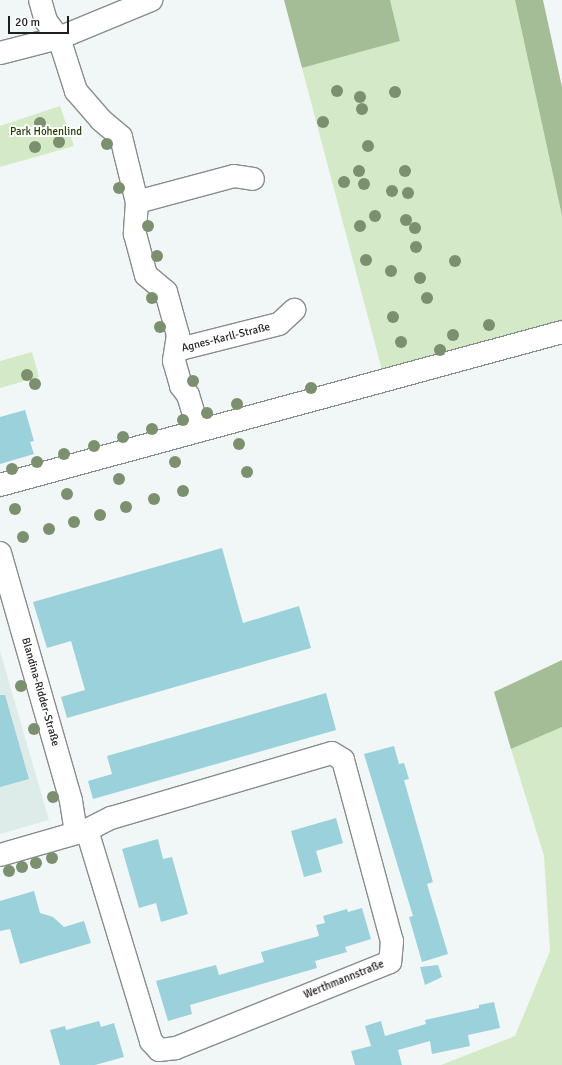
<!DOCTYPE html>
<html>
<head>
<meta charset="utf-8">
<style>
  body { margin:0 }
  #map { position:relative; width:562px; height:1065px; overflow:hidden; background:#f1f7f6; font-family:Signika,sans-serif }
  div>[style] { position:absolute }
  [style*='--x'] { left:calc(var(--x)*1px); top:calc(var(--y)*1px); width:calc(var(--w)*1px); rotate:calc(var(--a)*1deg) }
  .built>* { inset:0; background:#ddece9 }
  .green>* { inset:0; background:#d4eac7 }
  .forest>* { inset:0; background:#a5bd97 }
  .building>* { inset:0; background:#9ad1da }
  .roads { filter:drop-shadow(1px 0 #888d8c) drop-shadow(-1px 0 #888d8c) drop-shadow(0 1px #888d8c) drop-shadow(0 -1px #888d8c) }
  .minor>* { height:22px; margin:-11px; padding:0 11px; transform-origin:11px; border-radius:11px; background:#fff }
  .trees>* { width:12px; height:12px; margin:-6px; border-radius:50%; background:#7c8f6f }
  span { translate:-50% -50%; white-space:nowrap; text-align:center; line-height:1.15; -webkit-text-stroke:4px #fff; paint-order:stroke }
  .park-label { font-size:11px; color:#1d3a01 }
  .street-label { font-size:11px; color:#1d1f1e }
  .scale { position:absolute; left:8px; top:16px; width:61px; height:18px; box-sizing:border-box; border:2px solid #1d1f1e; border-top:0; padding-left:5px; font-size:12px; line-height:14px; white-space:nowrap; color:#1d1f1e; -webkit-text-stroke:3px #fff; paint-order:stroke }
</style>
</head>
<body>
<div id="map">
  <div class="built">
    <div style="clip-path:polygon(0 651px,49px 820px,0 834px)"></div>
  </div>
  <div class="green">
    <div style="clip-path:polygon(390px 0,515px 0,562px 216px,562px 325px,383px 374px,302px 68px,400px 41px)"></div>
    <div style="clip-path:polygon(60px 106px,74px 146px,0 167px,0 126px)"></div>
    <div style="clip-path:polygon(32px 352px,39px 377px,0 388px,0 361px)"></div>
    <div style="clip-path:polygon(562px 727px,562px 1065px,441px 1065px,515px 1036px,550px 951px,544px 856px,511px 749px)"></div>
  </div>
  <div class="forest">
    <div style="clip-path:polygon(284px 0,390px 0,400px 41px,302px 68px)"></div>
    <div style="clip-path:polygon(515px 0,543px 0,562px 87px,562px 216px)"></div>
    <div style="clip-path:polygon(562px 660px,562px 727px,511px 749px,494px 692px)"></div>
  </div>
  <div class="building">
    <div style="clip-path:polygon(25px 410px,34px 441px,30px 442px,34px 454px,0 464px,0 417px)"></div>
    <div style="clip-path:polygon(222px 548px,243px 623px,299px 606px,311px 648px,67px 718px,61px 697px,85px 690px,71px 641px,47px 648px,33px 602px)"></div>
    <div style="clip-path:polygon(326px 693px,336px 730px,93px 799px,88px 781px,112px 774px,107px 756px)"></div>
    <div style="clip-path:polygon(0 695px,5px 695px,29px 779px,0 787px)"></div>
    <div style="clip-path:polygon(394px 746px,399px 764px,404px 763px,409px 779px,404px 780px,433px 882px,427px 884px,448px 954px,422px 962px,409px 917px,413px 916px,364px 754px)"></div>
    <div style="clip-path:polygon(336px 818px,343px 843px,316px 851px,322px 872px,304px 877px,291px 831px)"></div>
    <div style="clip-path:polygon(158px 839px,163px 859px,172px 857px,188px 914px,161px 922px,156px 903px,139px 908px,122px 849px)"></div>
    <div style="clip-path:polygon(34px 891px,40px 913px,53px 917px,64px 927px,84px 921px,91px 943px,20px 964px,10px 929px,0 931px,0 901px)"></div>
    <div style="clip-path:polygon(362px 908px,371px 939px,345px 947px,347px 952px,315px 961px,317px 968px,190px 1005px,192px 1014px,168px 1021px,156px 981px,216px 965px,219px 975px,264px 962px,261px 952px,319px 936px,316px 925px,325px 923px,323px 916px,347px 909px,348px 912px)"></div>
    <div style="clip-path:polygon(438px 965px,442px 977px,425px 985px,420px 967px)"></div>
    <div style="clip-path:polygon(494px 1002px,500px 1028px,468px 1035px,470px 1046px,432px 1054px,430px 1041px,398px 1050px,402px 1065px,355px 1065px,351px 1051px,371px 1046px,365px 1026px,381px 1021px,385px 1036px,426px 1024px,425px 1020px,479px 1008px,479px 1005px)"></div>
    <div style="clip-path:polygon(99px 1021px,101px 1027px,114px 1023px,124px 1057px,95px 1065px,60px 1065px,50px 1030px,65px 1026px,66px 1030px)"></div>
  </div>
  <div class="roads">
    <div class="minor">
      <div style="--x:40;--y:0;--w:22;--a:74"></div>
      <div style="--x:46;--y:21;--w:21;--a:53"></div>
      <div style="--x:59;--y:38;--w:56;--a:72.2"></div>
      <div style="--x:76;--y:91;--w:38;--a:49"></div>
      <div style="--x:101;--y:120;--w:26;--a:40"></div>
      <div style="--x:121;--y:137;--w:67;--a:76.2"></div>
      <div style="--x:137;--y:202;--w:32;--a:94"></div>
      <div style="--x:135;--y:234;--w:42;--a:75"></div>
      <div style="--x:146;--y:275;--w:26;--a:40"></div>
      <div style="--x:166;--y:292;--w:45;--a:74.4"></div>
      <div style="--x:178;--y:335;--w:26;--a:99"></div>
      <div style="--x:174;--y:361;--w:26;--a:74"></div>
      <div style="--x:181;--y:386;--w:11;--a:52"></div>
      <div style="--x:188;--y:395;--w:37;--a:73"></div>
      <div style="--x:0;--y:53;--w:61;--a:-14.3"></div>
      <div style="--x:59;--y:38;--w:100;--a:-22.4"></div>
      <div style="--x:137;--y:202;--w:100;--a:-15"></div>
      <div style="--x:234;--y:176;--w:19;--a:9"></div>
      <div style="--x:176;--y:350;--w:106;--a:-14.2"></div>
      <div style="--x:279;--y:324;--w:21;--a:-43"></div>
      <div style="--x:0;--y:485;--w:582;--a:-15.23"></div>
      <div style="--x:0;--y:553;--w:258;--a:74"></div>
      <div style="--x:71;--y:801;--w:32;--a:81"></div>
      <div style="--x:0;--y:855;--w:91;--a:-16"></div>
      <div style="--x:87;--y:830;--w:27;--a:-27"></div>
      <div style="--x:111;--y:818;--w:230;--a:-16.4"></div>
      <div style="--x:332;--y:753;--w:13;--a:32"></div>
      <div style="--x:343;--y:760;--w:188;--a:74.9"></div>
      <div style="--x:392;--y:941;--w:21;--a:95"></div>
      <div style="--x:390;--y:962;--w:231;--a:158.1"></div>
      <div style="--x:176;--y:1048;--w:17;--a:173"></div>
      <div style="--x:159;--y:1050;--w:12;--a:-132"></div>
      <div style="--x:151;--y:1041;--w:220;--a:-106.9"></div>
    </div>
  </div>
  <div class="trees">
    <div style="left:337px;top:91px"></div>
    <div style="left:395px;top:92px"></div>
    <div style="left:360px;top:97px"></div>
    <div style="left:362px;top:109px"></div>
    <div style="left:323px;top:122px"></div>
    <div style="left:40px;top:123px"></div>
    <div style="left:59px;top:142px"></div>
    <div style="left:107px;top:144px"></div>
    <div style="left:368px;top:146px"></div>
    <div style="left:35px;top:147px"></div>
    <div style="left:359px;top:171px"></div>
    <div style="left:405px;top:171px"></div>
    <div style="left:344px;top:182px"></div>
    <div style="left:364px;top:184px"></div>
    <div style="left:119px;top:188px"></div>
    <div style="left:392px;top:191px"></div>
    <div style="left:408px;top:193px"></div>
    <div style="left:375px;top:216px"></div>
    <div style="left:406px;top:220px"></div>
    <div style="left:148px;top:226px"></div>
    <div style="left:360px;top:226px"></div>
    <div style="left:415px;top:228px"></div>
    <div style="left:416px;top:247px"></div>
    <div style="left:157px;top:256px"></div>
    <div style="left:366px;top:260px"></div>
    <div style="left:455px;top:261px"></div>
    <div style="left:391px;top:271px"></div>
    <div style="left:420px;top:278px"></div>
    <div style="left:152px;top:298px"></div>
    <div style="left:427px;top:298px"></div>
    <div style="left:393px;top:317px"></div>
    <div style="left:489px;top:325px"></div>
    <div style="left:160px;top:327px"></div>
    <div style="left:453px;top:335px"></div>
    <div style="left:401px;top:342px"></div>
    <div style="left:440px;top:350px"></div>
    <div style="left:27px;top:375px"></div>
    <div style="left:193px;top:381px"></div>
    <div style="left:35px;top:384px"></div>
    <div style="left:311px;top:388px"></div>
    <div style="left:237px;top:404px"></div>
    <div style="left:207px;top:413px"></div>
    <div style="left:183px;top:420px"></div>
    <div style="left:152px;top:429px"></div>
    <div style="left:123px;top:437px"></div>
    <div style="left:239px;top:444px"></div>
    <div style="left:94px;top:446px"></div>
    <div style="left:64px;top:454px"></div>
    <div style="left:37px;top:462px"></div>
    <div style="left:175px;top:462px"></div>
    <div style="left:12px;top:469px"></div>
    <div style="left:247px;top:472px"></div>
    <div style="left:119px;top:479px"></div>
    <div style="left:183px;top:491px"></div>
    <div style="left:67px;top:494px"></div>
    <div style="left:154px;top:499px"></div>
    <div style="left:126px;top:507px"></div>
    <div style="left:15px;top:509px"></div>
    <div style="left:100px;top:515px"></div>
    <div style="left:74px;top:522px"></div>
    <div style="left:49px;top:529px"></div>
    <div style="left:23px;top:537px"></div>
    <div style="left:21px;top:686px"></div>
    <div style="left:34px;top:729px"></div>
    <div style="left:53px;top:797px"></div>
    <div style="left:52px;top:858px"></div>
    <div style="left:36px;top:863px"></div>
    <div style="left:22px;top:867px"></div>
    <div style="left:9px;top:871px"></div>
  </div>
  <div class="park-label">
    <span style="left:46px;top:132px">Park Hohenlind</span>
  </div>
  <div class="street-label">
    <span style="left:226px;top:338px;rotate:-14deg">Agnes-Karll-Straße</span>
    <span style="left:40px;top:692px;rotate:74deg">Blandina-Ridder-Straße</span>
    <span style="left:344px;top:980px;rotate:-22deg">Werthmannstraße</span>
  </div>
  <div class="scale">20 m</div>
</div>
</body>
</html>
